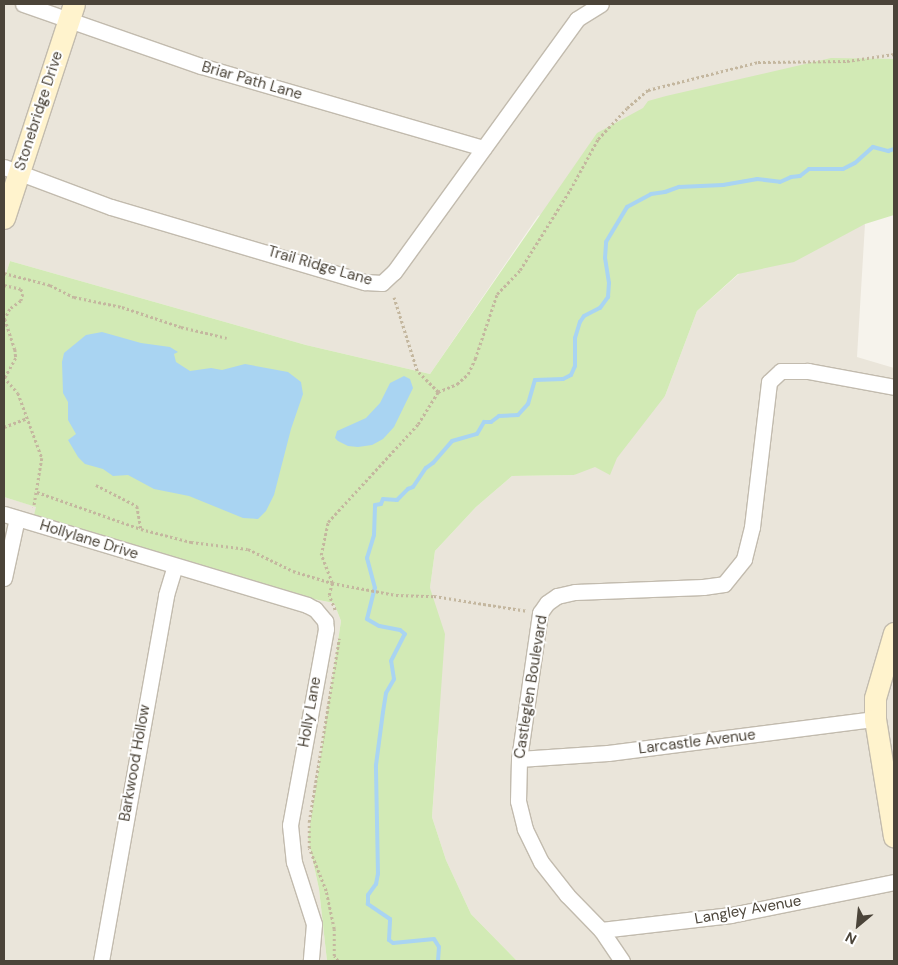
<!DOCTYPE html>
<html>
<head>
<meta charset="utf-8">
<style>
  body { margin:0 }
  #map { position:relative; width:898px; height:965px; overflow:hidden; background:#f6f3ec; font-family:"DM Sans",sans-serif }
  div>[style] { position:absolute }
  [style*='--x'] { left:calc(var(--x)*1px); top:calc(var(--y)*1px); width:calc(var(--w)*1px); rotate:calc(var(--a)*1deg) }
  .residential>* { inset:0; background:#eae5da }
  .green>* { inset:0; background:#d2eab5 }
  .water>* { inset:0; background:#a9d4f2 }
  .stream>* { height:4px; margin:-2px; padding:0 2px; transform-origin:2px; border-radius:2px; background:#a9d4f2 }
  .path>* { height:2.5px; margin-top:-1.25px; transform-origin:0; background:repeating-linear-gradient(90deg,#c4b79f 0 2.5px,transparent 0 5px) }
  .roads { filter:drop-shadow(1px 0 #c2bbae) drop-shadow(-1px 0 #c2bbae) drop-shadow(0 1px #c2bbae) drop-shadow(0 -1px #c2bbae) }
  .street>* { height:15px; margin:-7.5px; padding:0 7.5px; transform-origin:7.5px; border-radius:7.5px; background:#fff }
  .secondary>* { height:21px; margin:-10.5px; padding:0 10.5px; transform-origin:10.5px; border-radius:10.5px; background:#fff3cd }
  span { translate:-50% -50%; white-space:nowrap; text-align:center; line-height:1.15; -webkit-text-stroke:4px #fff; paint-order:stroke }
  .street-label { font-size:15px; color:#4b4439 }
  .frame { position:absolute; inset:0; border:5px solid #4b4439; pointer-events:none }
  .north { position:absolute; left:833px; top:900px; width:50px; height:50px; -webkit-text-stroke:4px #fff; paint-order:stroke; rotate:208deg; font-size:14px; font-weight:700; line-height:20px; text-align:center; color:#4b4439 }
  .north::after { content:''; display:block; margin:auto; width:18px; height:22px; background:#4b4439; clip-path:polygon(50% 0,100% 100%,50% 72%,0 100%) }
</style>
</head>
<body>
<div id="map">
  <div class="residential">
    <div style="clip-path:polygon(4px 4px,894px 4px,894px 60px,538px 216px,430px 374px,306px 345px,10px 261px,4px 280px)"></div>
    <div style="clip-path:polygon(865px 224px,857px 357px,894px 368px,894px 961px,517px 961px,471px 914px,446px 860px,432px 817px,438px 736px,430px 588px,435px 551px,476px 507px,512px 476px,574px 475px,665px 396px,697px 311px,749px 265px)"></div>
    <div style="clip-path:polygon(4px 497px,37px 507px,34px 515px,303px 597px,334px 603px,341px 621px,308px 838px,319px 889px,327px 961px,4px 961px)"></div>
  </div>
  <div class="green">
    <div style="clip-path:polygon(831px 58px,894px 59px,894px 215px,865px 224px,794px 262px,738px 274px,697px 311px,665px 396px,617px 458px,610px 475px,595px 467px,574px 475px,512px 476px,476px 507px,435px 551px,430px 588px,445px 634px,432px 817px,446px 860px,471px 914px,517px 961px,327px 961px,319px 889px,308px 838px,341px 621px,334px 603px,303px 597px,34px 515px,36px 507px,4px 497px,4px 280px,10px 261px,306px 345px,430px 374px,597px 133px,643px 108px,648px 101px,666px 96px)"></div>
  </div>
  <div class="water">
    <div style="clip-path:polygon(102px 332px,141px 343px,170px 347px,178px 352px,174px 354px,176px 362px,190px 371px,211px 368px,222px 370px,245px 364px,288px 372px,301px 382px,303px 394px,291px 429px,274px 495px,266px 511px,258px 519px,243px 518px,189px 496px,154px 489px,128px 475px,113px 476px,103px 469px,85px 464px,78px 457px,68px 440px,76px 434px,68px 420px,68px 402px,63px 393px,62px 362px,64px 353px,86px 335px)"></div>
    <div style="clip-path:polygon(404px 376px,410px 379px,413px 388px,394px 427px,383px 439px,372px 445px,358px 447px,348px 446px,338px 441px,335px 438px,337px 431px,366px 418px,380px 403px,390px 383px)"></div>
  </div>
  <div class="stream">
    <div style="--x:438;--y:961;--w:14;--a:-86"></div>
    <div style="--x:439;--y:947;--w:9;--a:-122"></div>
    <div style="--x:434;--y:939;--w:41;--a:174.4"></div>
    <div style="--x:393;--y:943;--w:5;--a:-143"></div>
    <div style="--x:389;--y:940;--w:21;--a:-87"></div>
    <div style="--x:390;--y:919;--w:27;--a:-146"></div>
    <div style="--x:368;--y:904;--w:9;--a:-90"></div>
    <div style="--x:368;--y:895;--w:14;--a:-54"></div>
    <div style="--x:376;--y:884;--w:10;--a:-79"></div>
    <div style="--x:378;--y:874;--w:109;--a:-91.1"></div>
    <div style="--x:376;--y:765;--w:53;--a:-82.5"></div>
    <div style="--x:383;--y:712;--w:19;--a:-81"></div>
    <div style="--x:386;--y:693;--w:16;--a:-60"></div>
    <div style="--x:394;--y:679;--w:18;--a:-99"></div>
    <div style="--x:391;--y:661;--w:30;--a:-63"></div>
    <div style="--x:405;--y:634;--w:6;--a:-141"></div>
    <div style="--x:400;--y:630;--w:21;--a:-169"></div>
    <div style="--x:379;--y:626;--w:14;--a:-150"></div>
    <div style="--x:367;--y:619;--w:32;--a:-76"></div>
    <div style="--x:375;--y:588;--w:31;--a:-105"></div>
    <div style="--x:367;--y:558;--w:24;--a:-73"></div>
    <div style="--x:374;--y:535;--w:30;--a:-88"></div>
    <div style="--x:375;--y:505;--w:6;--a:-9"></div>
    <div style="--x:381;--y:504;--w:5;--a:-68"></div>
    <div style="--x:383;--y:499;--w:14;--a:4"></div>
    <div style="--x:397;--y:500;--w:16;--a:-45"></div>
    <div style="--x:408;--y:489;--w:5;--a:-22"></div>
    <div style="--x:413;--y:487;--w:23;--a:-56"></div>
    <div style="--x:426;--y:468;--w:9;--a:-36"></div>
    <div style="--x:433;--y:463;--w:29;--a:-49"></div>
    <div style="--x:452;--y:441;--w:26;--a:-16"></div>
    <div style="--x:477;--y:434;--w:14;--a:-60"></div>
    <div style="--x:484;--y:422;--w:7;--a:0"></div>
    <div style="--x:491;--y:422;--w:10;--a:-37"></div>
    <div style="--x:499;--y:416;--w:19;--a:-3"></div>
    <div style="--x:518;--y:415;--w:15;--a:-48"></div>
    <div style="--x:528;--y:404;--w:25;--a:-74"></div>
    <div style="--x:535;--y:380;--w:28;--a:-2"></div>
    <div style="--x:563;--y:379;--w:9;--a:-27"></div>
    <div style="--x:571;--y:375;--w:10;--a:-66"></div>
    <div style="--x:575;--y:366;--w:28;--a:-90"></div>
    <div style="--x:575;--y:338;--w:17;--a:-73"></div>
    <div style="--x:580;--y:322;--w:7;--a:-56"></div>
    <div style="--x:584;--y:316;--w:18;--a:-27"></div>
    <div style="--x:600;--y:308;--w:14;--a:-54"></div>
    <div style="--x:608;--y:297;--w:14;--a:-86"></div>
    <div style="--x:609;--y:283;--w:25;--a:-99"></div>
    <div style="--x:605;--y:258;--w:16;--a:-86"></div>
    <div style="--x:606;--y:242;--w:41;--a:-59"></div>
    <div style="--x:627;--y:207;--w:27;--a:-28"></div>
    <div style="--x:651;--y:194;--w:14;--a:-8"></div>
    <div style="--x:665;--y:192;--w:15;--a:-20"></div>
    <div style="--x:679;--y:187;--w:44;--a:-2.6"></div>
    <div style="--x:723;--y:185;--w:35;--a:-10"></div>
    <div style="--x:757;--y:179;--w:23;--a:7"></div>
    <div style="--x:780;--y:182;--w:12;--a:-24"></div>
    <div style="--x:791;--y:177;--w:9;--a:-6"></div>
    <div style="--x:800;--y:176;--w:11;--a:-38"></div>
    <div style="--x:809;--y:169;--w:34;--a:0"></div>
    <div style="--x:843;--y:169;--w:13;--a:-27"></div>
    <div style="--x:855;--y:163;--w:24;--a:-42"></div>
    <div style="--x:873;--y:147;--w:16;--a:15"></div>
    <div style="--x:888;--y:151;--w:6;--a:-18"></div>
  </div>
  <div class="path">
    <div style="--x:4;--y:273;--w:48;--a:14.6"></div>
    <div style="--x:50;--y:285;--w:27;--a:27"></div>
    <div style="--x:74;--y:297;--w:49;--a:11.8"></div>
    <div style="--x:122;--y:307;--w:62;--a:18.7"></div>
    <div style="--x:181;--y:327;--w:47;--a:13.4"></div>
    <div style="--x:4;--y:285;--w:17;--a:13"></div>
    <div style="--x:21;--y:289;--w:5;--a:68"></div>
    <div style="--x:23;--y:294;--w:7;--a:106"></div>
    <div style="--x:21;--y:301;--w:14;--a:144"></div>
    <div style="--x:10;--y:309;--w:11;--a:117"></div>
    <div style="--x:5;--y:319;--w:32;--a:72"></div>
    <div style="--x:15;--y:349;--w:9;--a:84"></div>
    <div style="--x:16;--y:358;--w:23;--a:119"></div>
    <div style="--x:4;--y:377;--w:21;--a:49"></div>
    <div style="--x:18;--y:393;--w:69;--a:69.7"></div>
    <div style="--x:42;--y:458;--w:50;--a:99.3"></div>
    <div style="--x:438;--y:392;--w:21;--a:-23"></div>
    <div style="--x:457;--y:384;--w:15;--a:-42"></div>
    <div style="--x:468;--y:374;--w:17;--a:-65"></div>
    <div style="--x:475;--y:359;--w:69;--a:-71.3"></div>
    <div style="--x:497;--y:294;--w:33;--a:-46"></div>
    <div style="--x:520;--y:270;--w:94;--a:-58"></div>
    <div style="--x:570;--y:190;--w:58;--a:-61.2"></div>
    <div style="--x:598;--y:139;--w:42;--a:-46.9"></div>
    <div style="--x:627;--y:108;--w:28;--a:-41"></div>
    <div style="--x:648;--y:90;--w:114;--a:-14.3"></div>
    <div style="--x:758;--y:62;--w:89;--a:-0.6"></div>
    <div style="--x:847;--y:61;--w:48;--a:-8.5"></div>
    <div style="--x:4;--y:427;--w:25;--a:-21"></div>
    <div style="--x:96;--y:485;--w:46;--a:27.1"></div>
    <div style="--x:137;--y:506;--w:23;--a:80"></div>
    <div style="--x:37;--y:492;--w:110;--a:19.6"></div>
    <div style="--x:141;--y:529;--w:52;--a:14.6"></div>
    <div style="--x:191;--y:542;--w:57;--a:7"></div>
    <div style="--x:248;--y:549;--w:50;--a:26.1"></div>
    <div style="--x:293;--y:571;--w:41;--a:17.1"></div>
    <div style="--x:332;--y:583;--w:30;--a:-111"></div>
    <div style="--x:321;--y:555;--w:34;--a:-78"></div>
    <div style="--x:328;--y:522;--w:133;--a:-47.4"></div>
    <div style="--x:418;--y:424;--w:38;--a:-58"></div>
    <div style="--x:438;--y:392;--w:30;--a:-135"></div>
    <div style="--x:417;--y:371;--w:77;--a:-107.5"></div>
    <div style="--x:335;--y:610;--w:16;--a:-112"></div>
    <div style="--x:329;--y:595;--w:12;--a:-76"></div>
    <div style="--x:332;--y:583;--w:65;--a:10.6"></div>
    <div style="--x:396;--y:595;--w:38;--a:2"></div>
    <div style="--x:434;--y:596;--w:95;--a:9.1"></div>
    <div style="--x:338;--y:961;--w:6;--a:-129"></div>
    <div style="--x:334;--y:956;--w:27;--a:-90"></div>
    <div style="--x:334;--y:929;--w:39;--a:-102"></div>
    <div style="--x:326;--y:891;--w:46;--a:-111.6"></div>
    <div style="--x:309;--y:848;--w:26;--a:-90"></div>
    <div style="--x:309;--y:822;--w:186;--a:-80.7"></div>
  </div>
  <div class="roads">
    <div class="street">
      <div style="--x:23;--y:4;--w:188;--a:19.2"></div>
      <div style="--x:201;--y:66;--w:294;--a:16.2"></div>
      <div style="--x:4;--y:167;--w:114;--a:20.5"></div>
      <div style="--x:111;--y:207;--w:265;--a:16.5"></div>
      <div style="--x:365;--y:282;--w:17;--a:3"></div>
      <div style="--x:382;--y:283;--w:16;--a:-43"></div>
      <div style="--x:394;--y:272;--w:312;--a:-54.1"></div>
      <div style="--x:577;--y:19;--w:28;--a:-32"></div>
      <div style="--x:4;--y:514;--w:316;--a:16.7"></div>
      <div style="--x:307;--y:605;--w:9;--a:27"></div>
      <div style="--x:315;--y:609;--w:16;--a:50"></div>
      <div style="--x:325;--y:621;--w:8;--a:83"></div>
      <div style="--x:326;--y:629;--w:199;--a:100.4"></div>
      <div style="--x:290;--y:825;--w:37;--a:84"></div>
      <div style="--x:294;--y:862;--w:65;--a:72.1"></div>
      <div style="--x:314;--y:924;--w:37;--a:95"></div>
      <div style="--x:4;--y:578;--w:61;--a:-77.8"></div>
      <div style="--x:519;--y:759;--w:89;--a:-3.9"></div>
      <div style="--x:608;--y:753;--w:269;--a:-7.3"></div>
      <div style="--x:601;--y:930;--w:131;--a:-6.6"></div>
      <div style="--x:731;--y:915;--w:166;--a:-11.4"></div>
      <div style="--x:101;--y:961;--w:372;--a:-79.9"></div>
      <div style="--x:166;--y:595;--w:30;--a:-73"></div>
      <div style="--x:622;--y:961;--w:37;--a:-124"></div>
      <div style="--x:601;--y:930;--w:49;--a:-134.2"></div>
      <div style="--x:567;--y:895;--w:42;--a:-128.2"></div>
      <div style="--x:541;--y:862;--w:37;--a:-116"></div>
      <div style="--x:525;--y:829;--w:29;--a:-104"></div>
      <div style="--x:518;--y:801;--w:42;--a:-88.6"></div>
      <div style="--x:519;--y:759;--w:148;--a:-81.8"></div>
      <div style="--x:540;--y:613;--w:12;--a:-55"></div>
      <div style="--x:547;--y:603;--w:12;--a:-35"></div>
      <div style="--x:557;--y:596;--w:18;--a:-13"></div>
      <div style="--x:575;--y:592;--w:128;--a:-2.2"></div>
      <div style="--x:703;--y:587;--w:21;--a:-8"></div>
      <div style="--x:724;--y:584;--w:32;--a:-51"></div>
      <div style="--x:744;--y:559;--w:33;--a:-76"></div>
      <div style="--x:752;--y:527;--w:146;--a:-83.3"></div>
      <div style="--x:769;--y:382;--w:16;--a:-43"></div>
      <div style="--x:781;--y:371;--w:27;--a:0"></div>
      <div style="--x:808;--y:371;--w:87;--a:10.5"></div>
    </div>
    <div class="secondary">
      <div style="--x:4;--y:218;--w:225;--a:-71.9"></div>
      <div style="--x:894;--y:633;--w:68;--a:106.3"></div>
      <div style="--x:875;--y:698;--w:21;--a:90"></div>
      <div style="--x:875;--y:719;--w:119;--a:80.8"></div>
    </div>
  </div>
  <div class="street-label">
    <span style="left:252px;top:81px;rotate:16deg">Briar Path Lane</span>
    <span style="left:39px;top:111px;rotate:-72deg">Stonebridge Drive</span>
    <span style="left:320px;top:266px;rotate:16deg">Trail Ridge Lane</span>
    <span style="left:89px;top:540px;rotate:17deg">Hollylane Drive</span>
    <span style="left:531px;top:687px;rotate:-81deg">Castleglen Boulevard</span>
    <span style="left:310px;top:712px;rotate:-80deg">Holly Lane</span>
    <span style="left:697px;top:742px;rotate:-7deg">Larcastle Avenue</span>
    <span style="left:135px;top:763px;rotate:-80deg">Barkwood Hollow</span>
    <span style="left:748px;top:910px;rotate:-10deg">Langley Avenue</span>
  </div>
  <div class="frame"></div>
  <div class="north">N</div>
</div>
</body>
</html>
